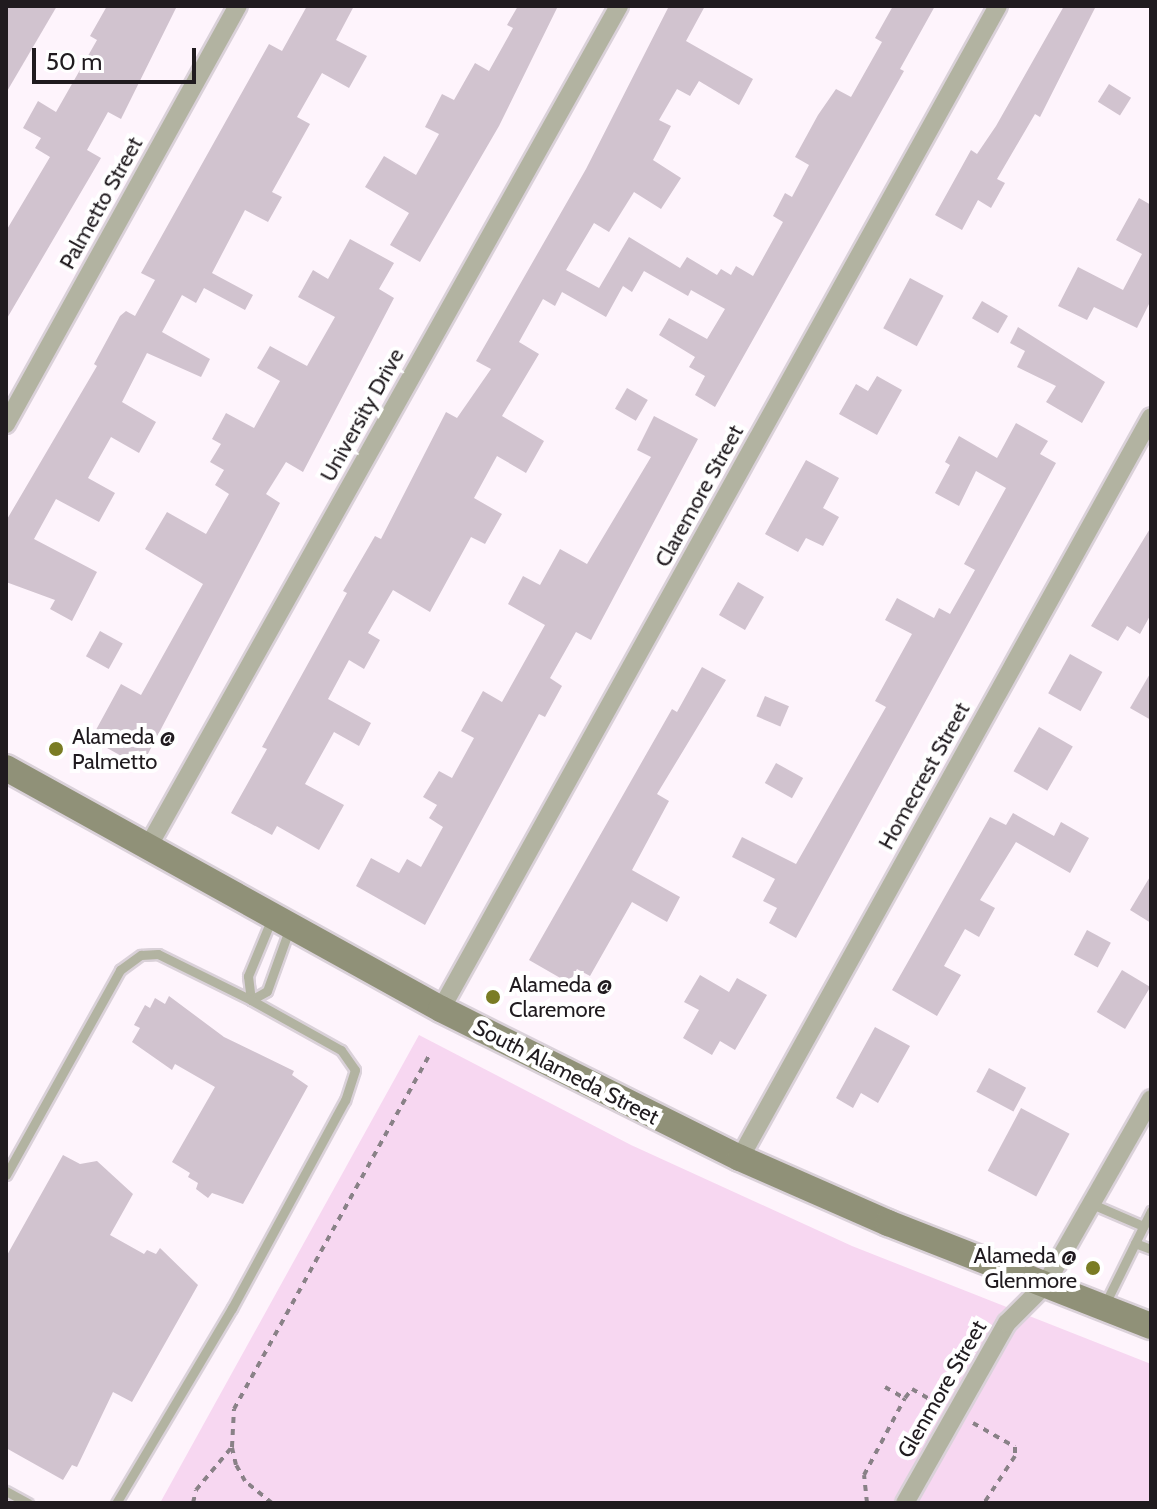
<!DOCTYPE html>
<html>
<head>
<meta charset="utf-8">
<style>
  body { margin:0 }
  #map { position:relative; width:1157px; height:1509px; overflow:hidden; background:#fef4fc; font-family:Cabin,sans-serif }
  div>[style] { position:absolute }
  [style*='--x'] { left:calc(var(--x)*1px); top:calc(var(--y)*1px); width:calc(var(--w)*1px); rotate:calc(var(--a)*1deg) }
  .green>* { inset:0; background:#f7d7f1 }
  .building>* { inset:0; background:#d1c3cf; transform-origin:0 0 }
  .path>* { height:4px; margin-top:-2px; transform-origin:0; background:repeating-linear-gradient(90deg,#898187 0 6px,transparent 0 12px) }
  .roads { filter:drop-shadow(2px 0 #dad1d9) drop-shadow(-2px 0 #dad1d9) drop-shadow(0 2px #dad1d9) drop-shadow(0 -2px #dad1d9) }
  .service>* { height:9px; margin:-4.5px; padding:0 4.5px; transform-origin:4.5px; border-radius:4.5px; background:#b2b3a1 }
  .minor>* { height:18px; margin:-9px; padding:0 9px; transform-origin:9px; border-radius:9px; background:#b2b3a1 }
  .secondary>* { height:26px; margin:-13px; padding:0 13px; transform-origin:13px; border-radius:13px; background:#909178 }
  .dots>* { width:22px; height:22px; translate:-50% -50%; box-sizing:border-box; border:4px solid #fff; border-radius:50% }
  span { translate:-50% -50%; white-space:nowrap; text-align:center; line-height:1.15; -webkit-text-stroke:8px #fff; paint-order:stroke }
  .street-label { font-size:22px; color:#201b1f }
  .poi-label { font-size:22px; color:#201b1f }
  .left { translate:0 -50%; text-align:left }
  .right { translate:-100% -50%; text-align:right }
  .frame { position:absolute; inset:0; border:8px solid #201b1f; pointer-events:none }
  .scale { position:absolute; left:32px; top:48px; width:164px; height:36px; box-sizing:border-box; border:4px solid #201b1f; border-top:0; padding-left:10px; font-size:24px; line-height:28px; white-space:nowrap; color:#201b1f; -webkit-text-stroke:6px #fff; paint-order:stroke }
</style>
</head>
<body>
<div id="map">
  <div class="green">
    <div style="clip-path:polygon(419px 1035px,631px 1145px,852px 1246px,1151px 1364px,1151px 1503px,160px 1503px)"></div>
  </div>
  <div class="building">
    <div style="clip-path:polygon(6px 6px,57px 6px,6px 93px)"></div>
    <div style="clip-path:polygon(107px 6px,177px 6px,121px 119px,108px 112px,87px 150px,101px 158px,6px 320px,6px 231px,50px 157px,35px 148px,41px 138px,23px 128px,38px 101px,56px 112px,97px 40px,90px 36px)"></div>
    <div style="clip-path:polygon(307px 6px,354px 6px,336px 40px,367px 56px,349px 88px,322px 73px,297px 117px,310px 124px,272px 192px,282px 197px,268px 222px,245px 210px,212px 273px,253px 295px,245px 310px,204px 288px,196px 303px,182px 295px,162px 332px,210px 359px,201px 377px,147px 353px,122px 402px,156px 422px,139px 453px,111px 437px,88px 478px,115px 493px,99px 522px,56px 499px,34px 539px,97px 572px,72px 621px,50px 609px,55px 600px,6px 582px,6px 521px,97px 366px,94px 364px,120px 316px,126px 311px,135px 316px,155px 280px,141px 273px,269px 44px,282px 51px)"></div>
    <div style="clip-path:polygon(518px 6px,558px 6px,499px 126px,420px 262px,390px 245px,409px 213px,365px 187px,384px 156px,416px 175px,439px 134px,425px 127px,442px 94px,454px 100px,475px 63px,489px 71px,513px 28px,507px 25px)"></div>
    <div style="clip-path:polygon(669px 6px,705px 6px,686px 41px,753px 79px,739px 105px,699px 81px,690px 96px,677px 89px,659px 120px,671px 126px,653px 160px,681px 178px,661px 209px,634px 192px,609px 232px,594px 223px,566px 270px,599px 288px,629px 237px,680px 268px,687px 257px,717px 275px,721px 269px,731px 275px,736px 266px,753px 276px,783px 222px,773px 216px,785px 193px,792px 197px,809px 165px,795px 157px,818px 115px,836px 89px,851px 97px,882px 42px,875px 38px,893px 6px,935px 6px,900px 69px,904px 71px,715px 407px,695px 395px,705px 376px,689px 367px,695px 357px,659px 335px,669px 318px,707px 339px,725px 309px,691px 290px,688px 296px,644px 271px,632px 292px,623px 286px,606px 317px,562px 292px,555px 306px,543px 299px,519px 342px,539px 354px,502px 416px,544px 441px,526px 473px,497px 456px,474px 498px,502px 514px,485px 544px,471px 537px,430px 612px,393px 590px,368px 633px,380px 640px,364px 669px,349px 660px,328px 699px,371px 723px,359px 746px,334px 732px,305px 784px,344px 805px,319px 850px,277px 826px,272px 835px,231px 813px,267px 749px,262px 747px,347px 593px,343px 591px,375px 536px,381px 539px,446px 412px,457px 418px,491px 369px,476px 361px,586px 169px)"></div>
    <div style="clip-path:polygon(1064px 6px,1096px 6px,1040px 117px,1035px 114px,997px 179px,1005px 183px,991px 208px,978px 200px,962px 230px,935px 215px,971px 150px,977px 154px,996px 126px)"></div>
    <div style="left:1109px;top:84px;width:26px;height:21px;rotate:32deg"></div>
    <div style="clip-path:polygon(1139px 198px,1151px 205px,1151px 300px,1137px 328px,1094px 307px,1087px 320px,1058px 306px,1078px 267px,1123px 290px,1142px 254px,1116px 240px)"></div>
    <div style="clip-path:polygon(350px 239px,394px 263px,379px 289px,394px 298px,303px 472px,286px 462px,266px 494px,280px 503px,141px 767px,91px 739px,121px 684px,141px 695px,203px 584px,145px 549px,167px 512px,206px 534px,229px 494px,215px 485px,224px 470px,210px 462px,221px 444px,212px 439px,226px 413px,254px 428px,280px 381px,257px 368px,270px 346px,307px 366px,335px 317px,298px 297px,313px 270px,328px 279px)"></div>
    <div style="left:910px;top:278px;width:38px;height:57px;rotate:28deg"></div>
    <div style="left:982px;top:301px;width:30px;height:20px;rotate:30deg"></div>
    <div style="clip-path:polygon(1018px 327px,1105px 382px,1082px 423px,1046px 402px,1056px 386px,1017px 367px,1025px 351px,1010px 343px)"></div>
    <div style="clip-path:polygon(877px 376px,902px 390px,877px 435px,839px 414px,856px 384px,868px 391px)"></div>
    <div style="left:627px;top:388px;width:24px;height:24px;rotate:30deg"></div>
    <div style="clip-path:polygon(654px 416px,698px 439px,591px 640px,576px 632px,550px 678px,562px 686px,545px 717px,539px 714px,425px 925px,356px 886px,371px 858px,399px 873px,407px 859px,421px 867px,443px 827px,429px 818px,437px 805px,423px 797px,439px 771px,452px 778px,474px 738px,461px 731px,483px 691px,502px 702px,545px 625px,508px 604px,523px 576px,540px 585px,560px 549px,587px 564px,651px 457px,637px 450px)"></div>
    <div style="clip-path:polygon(1016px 423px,1048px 441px,1040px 454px,1056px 463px,796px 938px,769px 923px,777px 908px,763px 901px,775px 879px,732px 857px,742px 837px,796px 864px,886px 707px,875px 701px,912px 634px,885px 620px,897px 598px,934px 618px,939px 608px,950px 614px,975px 570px,964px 564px,1006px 488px,976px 471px,959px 506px,935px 493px,950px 465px,945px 462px,959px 436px,997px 458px)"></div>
    <div style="clip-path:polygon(806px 460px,839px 478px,823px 508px,839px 517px,823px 546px,806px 538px,798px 552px,765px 534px)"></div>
    <div style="clip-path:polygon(1151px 527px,1151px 614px,1140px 634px,1127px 626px,1118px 641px,1091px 626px)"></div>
    <div style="left:738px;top:582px;width:30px;height:38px;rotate:30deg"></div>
    <div style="left:100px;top:631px;width:26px;height:29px;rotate:29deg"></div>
    <div style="left:1070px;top:654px;width:37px;height:45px;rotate:29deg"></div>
    <div style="clip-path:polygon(702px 667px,726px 680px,657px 794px,669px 801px,632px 870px,680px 897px,667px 922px,632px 902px,590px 976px,577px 969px,569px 983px,529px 960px,672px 709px,677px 712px)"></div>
    <div style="clip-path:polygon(1151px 672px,1151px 720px,1130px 708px)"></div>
    <div style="left:765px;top:696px;width:26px;height:22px;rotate:23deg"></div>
    <div style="left:1039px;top:727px;width:39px;height:51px;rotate:30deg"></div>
    <div style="left:776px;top:763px;width:31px;height:23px;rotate:29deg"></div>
    <div style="clip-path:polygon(1013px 813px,1054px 836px,1061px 822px,1089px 838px,1070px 873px,1016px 842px,980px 900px,995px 908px,979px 937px,965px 929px,944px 966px,961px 975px,937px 1016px,892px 990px,990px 817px,1006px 825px)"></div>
    <div style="clip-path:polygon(1151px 875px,1151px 923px,1130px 910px)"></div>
    <div style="left:1087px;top:930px;width:27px;height:28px;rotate:28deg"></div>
    <div style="left:1122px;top:970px;width:33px;height:49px;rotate:31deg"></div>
    <div style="clip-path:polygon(700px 975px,729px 992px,737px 978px,767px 995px,735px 1050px,720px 1041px,712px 1055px,683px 1038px,699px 1010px,684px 1002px)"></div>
    <div style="clip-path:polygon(169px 996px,224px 1037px,294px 1071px,292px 1075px,308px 1086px,243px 1204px,212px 1193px,208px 1198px,196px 1189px,198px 1183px,188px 1177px,190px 1173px,172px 1162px,215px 1087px,175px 1064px,172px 1070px,132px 1042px,140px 1028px,134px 1025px,145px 1005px,150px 1008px,155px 998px,165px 1004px)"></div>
    <div style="clip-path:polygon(875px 1027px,910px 1046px,878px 1103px,861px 1093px,853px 1108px,836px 1098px)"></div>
    <div style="left:989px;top:1068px;width:42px;height:27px;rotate:28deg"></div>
    <div style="left:1021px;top:1108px;width:55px;height:71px;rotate:28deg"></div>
    <div style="clip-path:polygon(63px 1155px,80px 1164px,97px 1161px,133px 1194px,110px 1235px,144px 1254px,147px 1250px,156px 1254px,160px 1248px,198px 1285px,132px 1402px,113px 1392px,77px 1467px,72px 1465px,63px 1480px,6px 1448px,6px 1257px)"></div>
  </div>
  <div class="path">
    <div style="--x:885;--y:1387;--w:22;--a:30"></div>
    <div style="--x:973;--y:1423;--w:48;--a:29.7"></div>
    <div style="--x:1015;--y:1447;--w:9;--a:90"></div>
    <div style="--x:1015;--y:1456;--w:56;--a:123.4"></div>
    <div style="--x:193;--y:1503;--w:13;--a:-77"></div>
    <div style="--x:196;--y:1490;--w:56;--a:-50.1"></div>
    <div style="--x:272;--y:1503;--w:35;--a:-141"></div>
    <div style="--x:245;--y:1481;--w:18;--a:-119"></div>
    <div style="--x:236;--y:1465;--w:18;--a:-103"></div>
    <div style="--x:232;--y:1447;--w:38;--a:-87"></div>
    <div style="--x:234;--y:1409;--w:406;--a:-61.1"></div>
    <div style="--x:867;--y:1503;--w:28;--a:-96"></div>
    <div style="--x:864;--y:1475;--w:87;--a:-62"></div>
    <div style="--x:905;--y:1398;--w:11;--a:-52"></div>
    <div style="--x:912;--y:1389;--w:32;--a:30"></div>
  </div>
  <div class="roads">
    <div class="service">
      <div style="--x:272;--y:918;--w:63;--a:112.5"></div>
      <div style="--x:248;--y:976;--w:24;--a:83"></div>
      <div style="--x:251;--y:1000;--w:18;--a:-29"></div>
      <div style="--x:267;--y:991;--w:68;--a:-70.2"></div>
      <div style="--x:6;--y:1175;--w:235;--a:-60.9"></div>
      <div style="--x:120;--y:970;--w:26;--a:-36"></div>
      <div style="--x:141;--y:955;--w:17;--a:-3"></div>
      <div style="--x:158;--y:954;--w:104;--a:26.3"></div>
      <div style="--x:251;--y:1000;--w:103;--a:29.1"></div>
      <div style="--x:341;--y:1050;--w:24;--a:55"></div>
      <div style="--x:355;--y:1070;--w:32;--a:108"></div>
      <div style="--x:345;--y:1100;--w:237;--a:118.5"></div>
      <div style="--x:232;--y:1308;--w:227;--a:120.7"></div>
      <div style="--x:1092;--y:1204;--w:56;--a:23.3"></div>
      <div style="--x:1135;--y:1243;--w:17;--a:21"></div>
      <div style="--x:1105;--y:1304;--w:104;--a:-63.7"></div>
      <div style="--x:6;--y:1491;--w:25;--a:29"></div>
    </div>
    <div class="minor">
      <div style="--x:6;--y:424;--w:478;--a:-61"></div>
      <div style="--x:148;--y:847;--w:964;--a:-60.75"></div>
      <div style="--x:441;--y:1009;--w:1147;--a:-60.96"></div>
      <div style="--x:740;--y:1158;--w:847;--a:-60.98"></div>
      <div style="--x:905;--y:1503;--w:207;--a:-60.5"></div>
      <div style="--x:1007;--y:1323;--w:54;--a:-45"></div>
      <div style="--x:1045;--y:1285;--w:214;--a:-60.3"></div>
    </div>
    <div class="secondary">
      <div style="--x:6;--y:768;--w:497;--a:29"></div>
      <div style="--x:441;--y:1009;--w:334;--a:26.5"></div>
      <div style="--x:740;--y:1158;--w:162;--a:23.7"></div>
      <div style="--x:888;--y:1223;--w:282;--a:21.4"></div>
    </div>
  </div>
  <div class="dots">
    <div style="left:56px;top:749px;background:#7a7c24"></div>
    <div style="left:493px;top:997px;background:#7a7c24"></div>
    <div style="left:1093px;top:1268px;background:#7a7c24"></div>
  </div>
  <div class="street-label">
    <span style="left:101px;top:203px;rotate:-61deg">Palmetto Street</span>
    <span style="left:362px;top:415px;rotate:-61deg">University Drive</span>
    <span style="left:699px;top:496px;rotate:-61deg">Claremore Street</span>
    <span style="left:924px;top:776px;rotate:-61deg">Homecrest Street</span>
    <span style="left:566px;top:1072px;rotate:27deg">South Alameda Street</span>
    <span style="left:942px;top:1389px;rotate:-60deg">Glenmore Street</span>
  </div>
  <div class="poi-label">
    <span class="left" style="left:72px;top:749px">Alameda @<br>Palmetto</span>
    <span class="left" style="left:509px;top:997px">Alameda @<br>Claremore</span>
    <span class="right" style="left:1077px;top:1268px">Alameda @<br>Glenmore</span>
  </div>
  <div class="frame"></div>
  <div class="scale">50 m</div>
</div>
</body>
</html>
